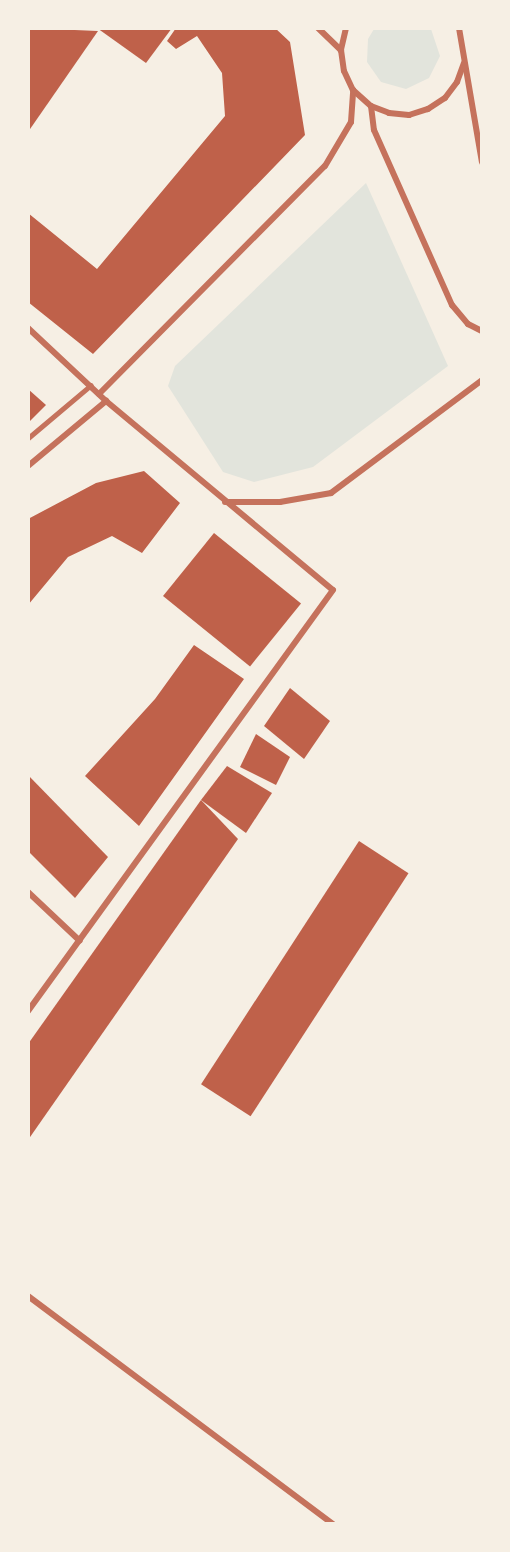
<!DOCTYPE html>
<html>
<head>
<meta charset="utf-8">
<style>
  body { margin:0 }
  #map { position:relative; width:510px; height:1552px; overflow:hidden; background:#f6efe4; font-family:"Open Sans",sans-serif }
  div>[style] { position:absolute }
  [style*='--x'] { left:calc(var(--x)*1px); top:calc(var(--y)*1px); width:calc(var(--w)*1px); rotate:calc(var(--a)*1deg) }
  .green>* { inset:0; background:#e2e4dc }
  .building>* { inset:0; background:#bf614a; transform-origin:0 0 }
  .pedestrian>* { height:5px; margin:-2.5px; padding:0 2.5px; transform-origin:2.5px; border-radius:2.5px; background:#c5725c }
  .minor>* { height:6px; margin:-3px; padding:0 3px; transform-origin:3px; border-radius:3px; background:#c5725c }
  span { translate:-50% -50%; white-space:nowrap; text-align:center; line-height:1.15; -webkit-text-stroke:4.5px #f6efe4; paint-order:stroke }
  .frame { position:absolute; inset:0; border:30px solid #f6efe4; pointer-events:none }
</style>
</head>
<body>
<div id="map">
  <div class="green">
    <div style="clip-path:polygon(374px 29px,431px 29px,440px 56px,429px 78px,406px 89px,381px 82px,367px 62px,368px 39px)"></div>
    <div style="clip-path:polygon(366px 183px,448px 366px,313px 467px,254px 482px,223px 472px,168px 386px,175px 366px)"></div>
  </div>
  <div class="building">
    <div style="clip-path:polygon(28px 28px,98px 31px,28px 132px)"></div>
    <div style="clip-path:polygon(97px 28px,172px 28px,146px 63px)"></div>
    <div style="clip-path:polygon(176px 28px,275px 28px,290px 42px,305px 135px,93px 354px,28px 302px,28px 213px,97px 269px,225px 116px,222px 73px,197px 36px,176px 49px,167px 41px)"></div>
    <div style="clip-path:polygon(28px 389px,46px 405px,28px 423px)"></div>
    <div style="clip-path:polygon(144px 471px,180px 503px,142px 553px,112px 536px,68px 557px,28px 605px,28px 519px,96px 483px)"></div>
    <div style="left:214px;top:533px;width:112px;height:81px;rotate:39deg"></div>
    <div style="clip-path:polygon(194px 645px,244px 679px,139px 826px,85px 776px,155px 699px)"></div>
    <div style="clip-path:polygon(290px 688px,330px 721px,304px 759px,264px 726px)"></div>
    <div style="clip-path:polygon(256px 734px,290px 757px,276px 785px,240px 767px)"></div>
    <div style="clip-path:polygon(227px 766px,272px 793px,246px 833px,201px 800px)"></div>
    <div style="clip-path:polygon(28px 775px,108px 857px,75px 898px,28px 851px)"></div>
    <div style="clip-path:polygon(201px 800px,238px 839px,28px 1140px,28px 1044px)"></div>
    <div style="left:359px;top:841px;width:59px;height:290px;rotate:33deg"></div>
  </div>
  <div class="pedestrian">
    <div style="--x:28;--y:438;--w:82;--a:-40.1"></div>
  </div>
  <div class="minor">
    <div style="--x:318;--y:28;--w:32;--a:44"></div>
    <div style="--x:346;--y:28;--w:23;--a:103"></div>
    <div style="--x:341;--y:50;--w:21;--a:82"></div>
    <div style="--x:344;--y:71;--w:21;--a:65"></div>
    <div style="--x:353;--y:90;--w:24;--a:42"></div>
    <div style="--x:371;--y:106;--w:19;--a:21"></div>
    <div style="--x:389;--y:113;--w:20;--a:6"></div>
    <div style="--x:409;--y:115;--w:20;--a:-18"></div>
    <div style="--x:428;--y:109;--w:20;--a:-33"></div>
    <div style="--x:445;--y:98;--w:20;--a:-53"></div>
    <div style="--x:457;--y:82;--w:20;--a:-70"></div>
    <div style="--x:459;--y:28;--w:136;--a:80.3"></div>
    <div style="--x:371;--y:106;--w:24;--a:83"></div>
    <div style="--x:374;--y:130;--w:192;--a:66"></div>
    <div style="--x:452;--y:305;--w:25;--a:50"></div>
    <div style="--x:468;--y:324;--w:16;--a:27"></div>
    <div style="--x:28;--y:328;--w:107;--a:43.1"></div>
    <div style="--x:106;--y:401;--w:295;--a:39.8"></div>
    <div style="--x:333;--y:590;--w:520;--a:125.92"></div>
    <div style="--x:99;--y:394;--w:321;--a:-45.3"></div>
    <div style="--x:325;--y:166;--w:51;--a:-59.4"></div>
    <div style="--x:351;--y:122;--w:32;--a:-86"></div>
    <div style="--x:28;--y:466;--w:102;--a:-39.8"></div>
    <div style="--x:225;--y:502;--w:55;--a:0"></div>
    <div style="--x:280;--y:502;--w:52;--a:-10"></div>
    <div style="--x:331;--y:493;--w:189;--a:-36.8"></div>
    <div style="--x:28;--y:892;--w:71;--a:43.3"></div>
    <div style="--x:28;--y:1296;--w:381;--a:36.8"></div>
  </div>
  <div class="frame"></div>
</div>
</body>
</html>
